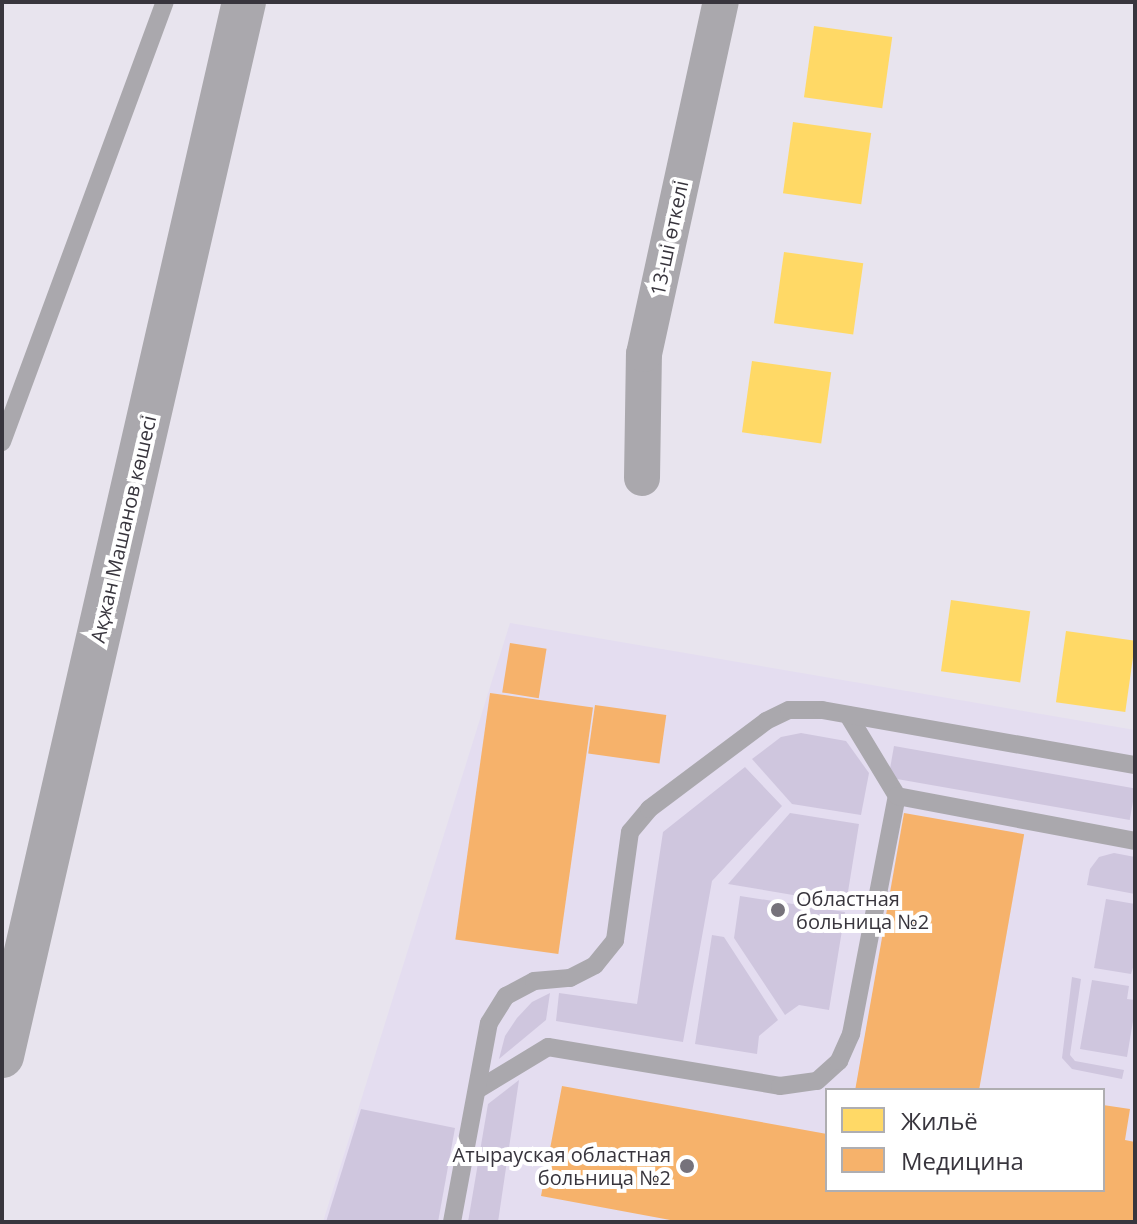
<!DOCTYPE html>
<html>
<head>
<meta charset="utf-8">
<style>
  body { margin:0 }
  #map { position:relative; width:1137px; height:1224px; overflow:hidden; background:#e8e4ee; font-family:"Open Sans",sans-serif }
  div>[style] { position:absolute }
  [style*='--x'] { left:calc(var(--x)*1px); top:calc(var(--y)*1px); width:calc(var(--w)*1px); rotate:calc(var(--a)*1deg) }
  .built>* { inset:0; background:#e4ddf0 }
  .green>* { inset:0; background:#cfc6de; transform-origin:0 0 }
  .homes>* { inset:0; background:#ffd966; transform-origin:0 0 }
  .health>* { inset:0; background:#f6b26b; transform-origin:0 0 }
  .service>* { height:18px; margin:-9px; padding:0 9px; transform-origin:9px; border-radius:9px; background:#aaa8ad }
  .minor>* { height:36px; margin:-18px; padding:0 18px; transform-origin:18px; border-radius:18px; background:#aaa8ad }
  .tertiary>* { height:44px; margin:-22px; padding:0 22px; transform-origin:22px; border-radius:22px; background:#aaa8ad }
  .dots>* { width:22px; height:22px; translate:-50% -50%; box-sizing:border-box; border:4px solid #fff; border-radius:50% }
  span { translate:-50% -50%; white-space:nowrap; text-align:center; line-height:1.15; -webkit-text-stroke:8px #fff; paint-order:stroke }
  .street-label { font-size:20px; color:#38353d }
  .poi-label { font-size:20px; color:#38353d }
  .left { translate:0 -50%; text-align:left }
  .right { translate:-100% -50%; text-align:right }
  .frame { position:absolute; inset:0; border:4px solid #38353d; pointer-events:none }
  .legend { position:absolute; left:825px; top:1088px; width:280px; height:104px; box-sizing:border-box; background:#fff; border:2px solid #afaeb1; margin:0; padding:10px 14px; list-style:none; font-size:24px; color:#38353d }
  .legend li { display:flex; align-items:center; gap:16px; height:40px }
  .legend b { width:40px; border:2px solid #afaeb1 }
</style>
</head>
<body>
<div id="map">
  <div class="built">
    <div style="clip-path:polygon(evenodd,510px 623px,1135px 730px,1135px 1222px,323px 1222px,510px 623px,827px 1090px,1103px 1090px,1103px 1190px,827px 1190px,827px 1090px)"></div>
  </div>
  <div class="green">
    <div style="clip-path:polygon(801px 733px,846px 741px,869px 773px,861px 815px,792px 804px,752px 759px,781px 737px)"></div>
    <div style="left:894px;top:746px;width:245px;height:32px;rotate:10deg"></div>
    <div style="clip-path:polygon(745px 767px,782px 806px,712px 881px,683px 1042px,556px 1021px,559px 993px,637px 1004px,663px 832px)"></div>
    <div style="clip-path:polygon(790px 813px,859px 824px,846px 904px,728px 884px)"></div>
    <div style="clip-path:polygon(1114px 853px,1135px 857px,1135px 894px,1087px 885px,1090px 869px,1099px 857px)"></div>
    <div style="clip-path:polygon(740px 896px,845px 912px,829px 1010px,799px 1005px,785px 1015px,734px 938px)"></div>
    <div style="clip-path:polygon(1106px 899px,1135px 904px,1135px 961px,1131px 974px,1094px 968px)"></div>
    <div style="clip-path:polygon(712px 935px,724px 937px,778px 1020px,759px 1036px,757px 1054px,695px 1044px)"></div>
    <div style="clip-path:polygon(1072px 977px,1081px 979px,1070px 1055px,1075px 1061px,1124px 1070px,1122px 1079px,1072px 1069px,1062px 1058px)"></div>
    <div style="clip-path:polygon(1092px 980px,1129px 986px,1127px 999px,1135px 1000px,1135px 1009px,1127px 1057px,1080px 1049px)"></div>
    <div style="clip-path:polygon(550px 993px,546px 1020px,499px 1059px,505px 1036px,517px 1018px,532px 1002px)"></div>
    <div style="clip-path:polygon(519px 1080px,498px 1222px,468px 1222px,488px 1104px)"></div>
    <div style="clip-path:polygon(361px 1109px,455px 1128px,438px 1222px,326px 1222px)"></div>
  </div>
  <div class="homes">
    <div style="left:814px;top:26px;width:79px;height:72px;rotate:8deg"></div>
    <div style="left:793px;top:122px;width:79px;height:72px;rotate:8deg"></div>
    <div style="left:784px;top:252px;width:80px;height:72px;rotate:8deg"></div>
    <div style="left:752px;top:361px;width:80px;height:72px;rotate:8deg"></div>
    <div style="left:951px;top:600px;width:80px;height:72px;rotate:8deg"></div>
    <div style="left:1066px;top:631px;width:70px;height:72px;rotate:8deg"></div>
  </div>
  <div class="health">
    <div style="left:510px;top:643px;width:37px;height:50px;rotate:9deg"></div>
    <div style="left:490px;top:693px;width:104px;height:249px;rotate:8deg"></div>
    <div style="left:595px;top:705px;width:72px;height:49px;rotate:8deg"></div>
    <div style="left:904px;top:813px;width:122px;height:282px;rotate:10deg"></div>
    <div style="clip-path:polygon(562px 1086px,827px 1134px,827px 1190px,1103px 1190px,1103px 1105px,1130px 1109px,1125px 1140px,1135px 1142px,1135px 1222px,681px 1222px,541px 1196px)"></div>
  </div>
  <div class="service">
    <div style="--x:2;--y:442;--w:469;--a:-69.7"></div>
    <div style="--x:848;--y:715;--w:95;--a:58.8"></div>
    <div style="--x:477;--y:1090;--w:83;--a:-31.2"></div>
    <div style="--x:548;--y:1047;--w:235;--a:9.5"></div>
    <div style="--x:780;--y:1086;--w:37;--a:-8"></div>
    <div style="--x:817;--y:1081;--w:30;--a:-42"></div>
    <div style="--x:839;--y:1061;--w:30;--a:-66"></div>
    <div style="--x:851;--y:1034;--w:242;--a:-79.1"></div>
    <div style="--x:897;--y:796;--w:242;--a:10.7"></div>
    <div style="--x:452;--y:1222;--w:202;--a:-79.5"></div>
    <div style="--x:489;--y:1023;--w:32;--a:-58"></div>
    <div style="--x:506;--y:996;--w:32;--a:-28"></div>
    <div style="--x:534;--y:981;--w:36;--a:-5"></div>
    <div style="--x:570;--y:978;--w:28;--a:-27"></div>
    <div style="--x:595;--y:965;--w:32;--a:-51"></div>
    <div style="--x:615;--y:940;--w:109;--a:-82.1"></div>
    <div style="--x:630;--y:832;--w:30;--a:-50"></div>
    <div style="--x:649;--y:809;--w:146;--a:-36.9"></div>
    <div style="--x:766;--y:721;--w:25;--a:-26"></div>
    <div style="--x:789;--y:710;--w:33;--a:0"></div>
    <div style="--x:822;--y:710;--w:318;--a:10"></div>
  </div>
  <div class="minor">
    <div style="--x:642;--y:478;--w:124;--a:-89.1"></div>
    <div style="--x:644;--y:354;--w:360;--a:-77.7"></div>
  </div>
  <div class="tertiary">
    <div style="--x:2;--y:1056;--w:1081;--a:-77.07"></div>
  </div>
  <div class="dots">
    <div style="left:778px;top:910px;background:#76727b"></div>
    <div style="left:687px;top:1166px;background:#76727b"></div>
  </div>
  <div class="street-label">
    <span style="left:669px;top:238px;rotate:-78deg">13-ші өткелі</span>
    <span style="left:123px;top:529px;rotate:-77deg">Ақжан Машанов көшесі</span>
  </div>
  <div class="poi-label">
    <span class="left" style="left:796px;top:910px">Областная<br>больница №2</span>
    <span class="right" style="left:671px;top:1166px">Атырауская областная<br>больница №2</span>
  </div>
  <div class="frame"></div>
  <ul class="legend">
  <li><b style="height:22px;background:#ffd966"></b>Жильё</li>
  <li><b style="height:22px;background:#f6b26b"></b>Медицина</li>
  </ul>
</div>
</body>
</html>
